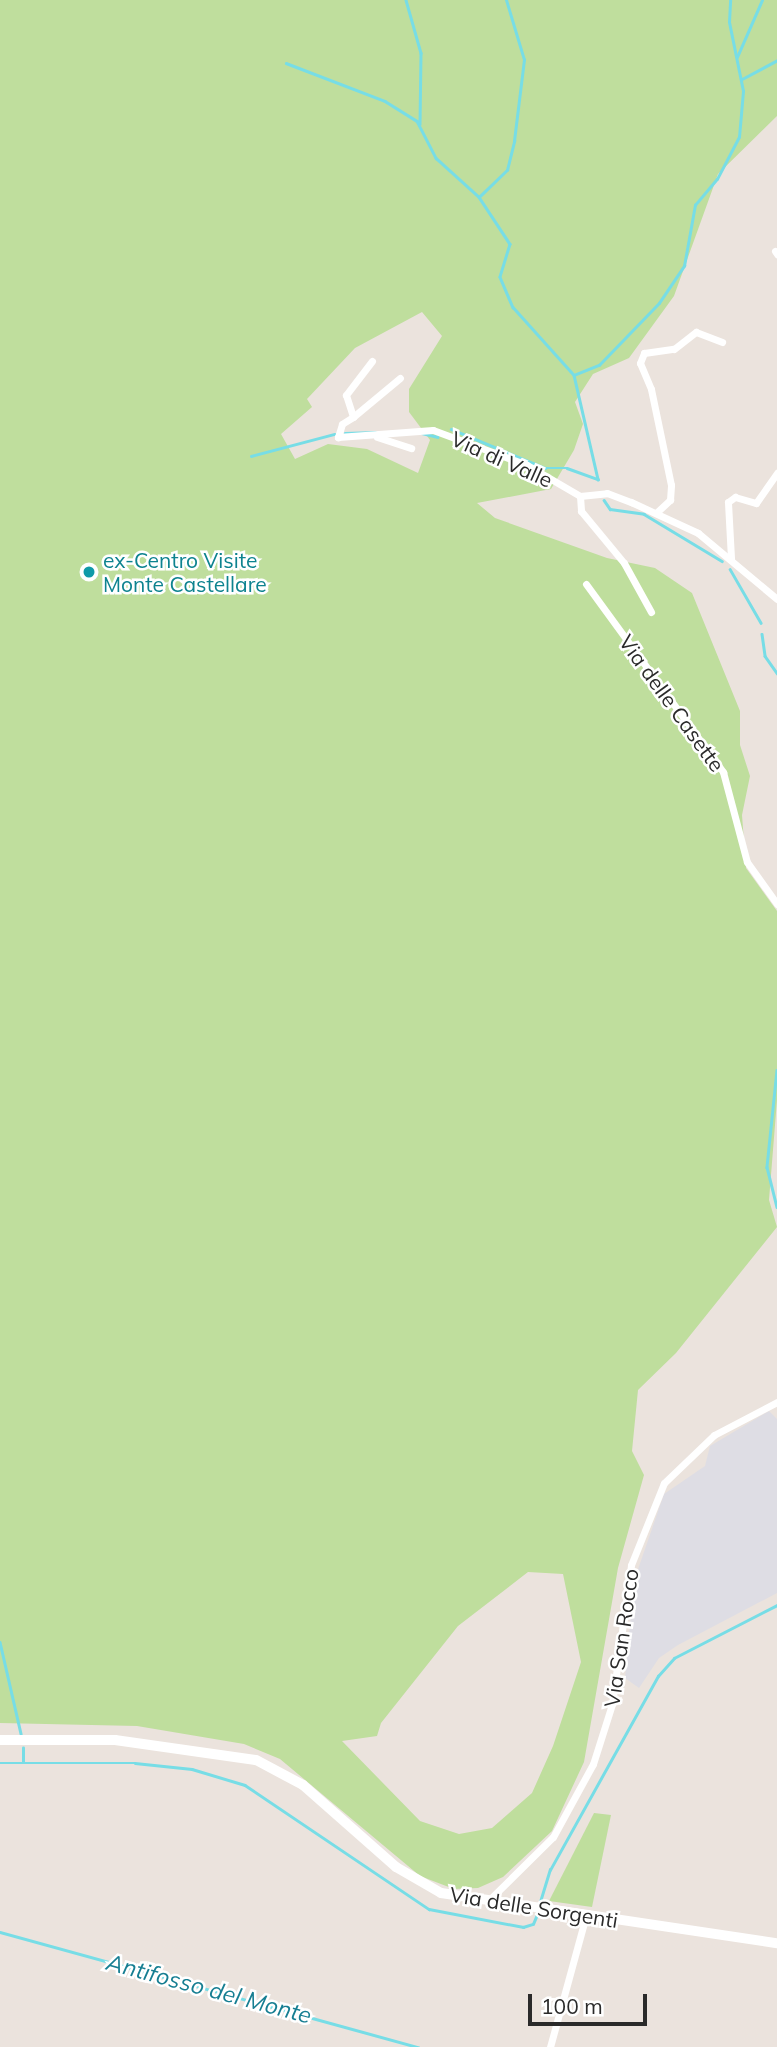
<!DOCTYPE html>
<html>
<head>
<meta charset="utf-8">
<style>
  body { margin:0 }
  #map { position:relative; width:777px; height:2047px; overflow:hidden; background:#ebe3dd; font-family:Mulish,sans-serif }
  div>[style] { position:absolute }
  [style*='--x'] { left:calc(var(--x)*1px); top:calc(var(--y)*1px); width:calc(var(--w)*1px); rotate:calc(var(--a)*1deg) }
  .industrial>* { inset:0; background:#dedde4 }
  .green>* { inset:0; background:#bfde9d }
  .stream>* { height:2.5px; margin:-1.25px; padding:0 1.25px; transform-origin:1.25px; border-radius:1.25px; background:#77dde6 }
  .street>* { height:7px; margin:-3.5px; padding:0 3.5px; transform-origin:3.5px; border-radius:3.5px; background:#fff }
  .secondary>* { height:10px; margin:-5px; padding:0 5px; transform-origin:5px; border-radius:5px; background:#fff }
  .dots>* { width:19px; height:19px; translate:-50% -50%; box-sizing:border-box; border:4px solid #fff; border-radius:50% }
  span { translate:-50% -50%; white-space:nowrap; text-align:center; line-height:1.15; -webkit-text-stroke:5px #fff; paint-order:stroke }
  .street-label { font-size:21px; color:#2a2a2a }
  .culture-label { font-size:21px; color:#0d838f }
  .left { translate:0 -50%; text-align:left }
  .water-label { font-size:23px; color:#167e92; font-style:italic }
  .scale { position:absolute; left:528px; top:1994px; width:119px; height:32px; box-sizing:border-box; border:4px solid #2a2a2a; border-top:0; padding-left:9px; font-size:21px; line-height:24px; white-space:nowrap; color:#2a2a2a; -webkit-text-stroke:5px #fff; paint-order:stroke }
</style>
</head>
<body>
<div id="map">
  <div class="industrial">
    <div style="clip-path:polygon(769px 1411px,777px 1419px,777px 1593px,678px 1645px,659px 1658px,639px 1688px,625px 1678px,634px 1581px,664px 1494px,705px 1466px,710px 1446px)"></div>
  </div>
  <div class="green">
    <div style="clip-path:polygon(evenodd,0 0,777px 0,777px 116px,718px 174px,674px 296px,629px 358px,593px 374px,575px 402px,583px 424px,574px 450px,551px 489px,477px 503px,495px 518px,607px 558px,655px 568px,692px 593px,740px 711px,740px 745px,750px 776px,742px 815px,746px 868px,777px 911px,777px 1100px,769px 1200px,777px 1227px,676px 1353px,638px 1390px,632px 1451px,644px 1475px,618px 1568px,584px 1762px,552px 1831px,503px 1877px,478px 1888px,454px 1889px,420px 1876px,280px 1759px,244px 1744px,137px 1726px,0 1723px,0 0,422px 312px,442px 336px,409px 389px,409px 412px,430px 440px,418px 473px,367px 449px,328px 444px,295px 459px,281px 434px,312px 407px,307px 399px,355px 348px,422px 312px,0 0,528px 1572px,563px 1574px,581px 1662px,553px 1746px,532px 1793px,492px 1828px,459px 1834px,420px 1821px,342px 1741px,377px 1736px,381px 1723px,458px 1626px,528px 1572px)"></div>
    <div style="clip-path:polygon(594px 1813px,611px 1815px,592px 1907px,549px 1901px)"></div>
  </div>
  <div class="stream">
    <div style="--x:406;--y:0;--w:55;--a:74.2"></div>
    <div style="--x:421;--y:53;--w:71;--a:90.8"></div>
    <div style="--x:737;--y:57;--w:62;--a:-66.3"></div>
    <div style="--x:286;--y:63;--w:106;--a:21"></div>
    <div style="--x:385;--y:101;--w:38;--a:32"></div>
    <div style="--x:417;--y:121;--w:42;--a:62.8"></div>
    <div style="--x:436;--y:158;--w:58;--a:42.2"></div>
    <div style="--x:479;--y:197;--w:56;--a:56.6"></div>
    <div style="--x:510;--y:244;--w:34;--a:107"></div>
    <div style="--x:500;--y:277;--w:33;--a:67"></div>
    <div style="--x:513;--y:307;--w:91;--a:48.1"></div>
    <div style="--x:742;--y:79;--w:40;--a:-28"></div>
    <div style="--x:479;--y:197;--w:39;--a:-44"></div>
    <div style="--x:507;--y:170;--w:30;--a:-76"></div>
    <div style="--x:514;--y:141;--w:82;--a:-83"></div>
    <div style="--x:524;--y:60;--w:63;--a:-106.7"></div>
    <div style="--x:574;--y:375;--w:27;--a:-22"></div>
    <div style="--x:599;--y:365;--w:86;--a:-45.9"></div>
    <div style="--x:659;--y:303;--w:45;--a:-56"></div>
    <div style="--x:684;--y:266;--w:62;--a:-79.8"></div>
    <div style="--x:695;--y:205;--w:34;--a:-50"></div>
    <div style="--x:717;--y:179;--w:47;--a:-62.4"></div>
    <div style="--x:739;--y:137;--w:46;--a:-85"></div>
    <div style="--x:743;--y:91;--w:70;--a:-101.5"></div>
    <div style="--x:729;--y:22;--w:22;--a:-87"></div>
    <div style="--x:574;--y:375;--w:107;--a:77"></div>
    <div style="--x:451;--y:429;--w:102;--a:22.5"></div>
    <div style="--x:545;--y:468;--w:22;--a:0"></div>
    <div style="--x:567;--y:468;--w:33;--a:20"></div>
    <div style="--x:345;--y:433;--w:30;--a:-2"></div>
    <div style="--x:422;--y:433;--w:16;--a:14"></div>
    <div style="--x:251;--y:456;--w:86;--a:-14.8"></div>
    <div style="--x:604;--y:500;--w:11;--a:56"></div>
    <div style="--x:610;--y:509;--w:34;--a:8"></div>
    <div style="--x:644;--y:514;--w:91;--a:31.1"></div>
    <div style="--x:730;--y:569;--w:62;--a:60.1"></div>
    <div style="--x:762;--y:634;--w:22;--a:82"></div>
    <div style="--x:765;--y:656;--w:21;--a:55"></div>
    <div style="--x:777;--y:1070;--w:98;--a:95.9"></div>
    <div style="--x:767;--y:1167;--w:41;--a:76"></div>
    <div style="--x:0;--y:1642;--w:94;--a:77.1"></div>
    <div style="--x:23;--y:1762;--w:14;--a:-90"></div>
    <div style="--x:0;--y:1763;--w:135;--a:0"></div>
    <div style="--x:135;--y:1763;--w:57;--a:6"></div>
    <div style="--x:192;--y:1769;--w:55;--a:16.8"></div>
    <div style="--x:245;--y:1785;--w:222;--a:34"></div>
    <div style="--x:429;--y:1909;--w:96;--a:10.8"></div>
    <div style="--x:523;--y:1927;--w:10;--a:-17"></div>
    <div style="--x:533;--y:1924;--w:13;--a:-67"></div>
    <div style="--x:539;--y:1905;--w:37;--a:-73"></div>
    <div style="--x:550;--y:1870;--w:222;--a:-60.9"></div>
    <div style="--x:658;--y:1676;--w:24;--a:-48"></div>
    <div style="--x:674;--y:1658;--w:116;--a:-27.2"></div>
    <div style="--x:0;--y:1932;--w:434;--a:15.4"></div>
  </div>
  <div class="street">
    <div style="--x:775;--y:251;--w:4;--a:56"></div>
    <div style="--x:372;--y:361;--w:43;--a:127.4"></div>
    <div style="--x:346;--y:395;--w:23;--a:72"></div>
    <div style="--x:353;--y:417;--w:13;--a:148"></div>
    <div style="--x:342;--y:424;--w:14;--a:107"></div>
    <div style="--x:338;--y:437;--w:95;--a:-4.2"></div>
    <div style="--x:433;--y:430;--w:100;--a:20.4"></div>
    <div style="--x:527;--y:465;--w:61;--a:30.3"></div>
    <div style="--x:580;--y:496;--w:27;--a:-6"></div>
    <div style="--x:607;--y:493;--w:26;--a:21"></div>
    <div style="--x:631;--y:502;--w:74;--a:24.8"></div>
    <div style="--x:698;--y:533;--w:103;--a:39.9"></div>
    <div style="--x:353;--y:417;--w:61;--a:-39.7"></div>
    <div style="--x:377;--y:437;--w:36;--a:18"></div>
    <div style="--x:580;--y:496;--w:15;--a:86"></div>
    <div style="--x:581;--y:511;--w:67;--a:50.4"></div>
    <div style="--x:624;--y:563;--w:56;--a:61.1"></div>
    <div style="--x:657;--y:512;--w:18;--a:-43"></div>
    <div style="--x:670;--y:500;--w:15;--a:-86"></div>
    <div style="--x:671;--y:485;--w:98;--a:-101.8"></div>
    <div style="--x:651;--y:389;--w:28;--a:-113"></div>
    <div style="--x:640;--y:363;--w:11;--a:-68"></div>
    <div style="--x:644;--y:353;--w:30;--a:-8"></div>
    <div style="--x:674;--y:349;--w:28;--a:-38"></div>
    <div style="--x:696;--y:332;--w:28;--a:21"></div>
    <div style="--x:731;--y:558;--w:56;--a:-93.1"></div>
    <div style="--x:728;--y:502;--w:9;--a:-36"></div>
    <div style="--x:735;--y:497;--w:22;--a:16"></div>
    <div style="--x:756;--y:503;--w:37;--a:-55"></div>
    <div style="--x:586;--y:584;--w:233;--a:53.9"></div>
    <div style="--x:723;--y:772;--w:93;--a:75.1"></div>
    <div style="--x:747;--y:862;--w:52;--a:54.5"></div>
    <div style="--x:488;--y:1901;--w:91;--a:-44.6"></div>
    <div style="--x:553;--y:1837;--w:83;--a:-61.3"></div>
    <div style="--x:593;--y:1764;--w:63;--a:-72.4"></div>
    <div style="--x:612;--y:1704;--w:140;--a:-82.2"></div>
    <div style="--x:631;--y:1565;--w:88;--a:-68.1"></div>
    <div style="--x:664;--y:1483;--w:69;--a:-43.8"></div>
    <div style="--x:714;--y:1435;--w:71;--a:-27.6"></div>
    <div style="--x:550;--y:2047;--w:137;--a:-74.7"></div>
  </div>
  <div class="secondary">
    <div style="--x:0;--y:1740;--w:115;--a:0"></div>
    <div style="--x:115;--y:1740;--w:142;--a:8.1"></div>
    <div style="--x:256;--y:1760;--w:53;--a:28"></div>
    <div style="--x:303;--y:1785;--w:124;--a:41.4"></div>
    <div style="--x:396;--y:1867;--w:52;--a:30"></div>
    <div style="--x:441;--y:1893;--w:340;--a:8.5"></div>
  </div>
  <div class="dots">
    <div style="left:89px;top:572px;background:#0f9aa8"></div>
  </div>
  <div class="street-label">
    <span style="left:502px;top:459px;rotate:24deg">Via di Valle</span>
    <span style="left:672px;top:703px;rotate:54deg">Via delle Casette</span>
    <span style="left:621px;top:1638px;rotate:-82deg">Via San Rocco</span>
    <span style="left:534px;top:1907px;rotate:9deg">Via delle Sorgenti</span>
  </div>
  <div class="culture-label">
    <span class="left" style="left:103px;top:572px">ex-Centro Visite<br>Monte Castellare</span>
  </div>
  <div class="water-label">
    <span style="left:209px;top:1989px;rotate:15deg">Antifosso del Monte</span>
  </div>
  <div class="scale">100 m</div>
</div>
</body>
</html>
